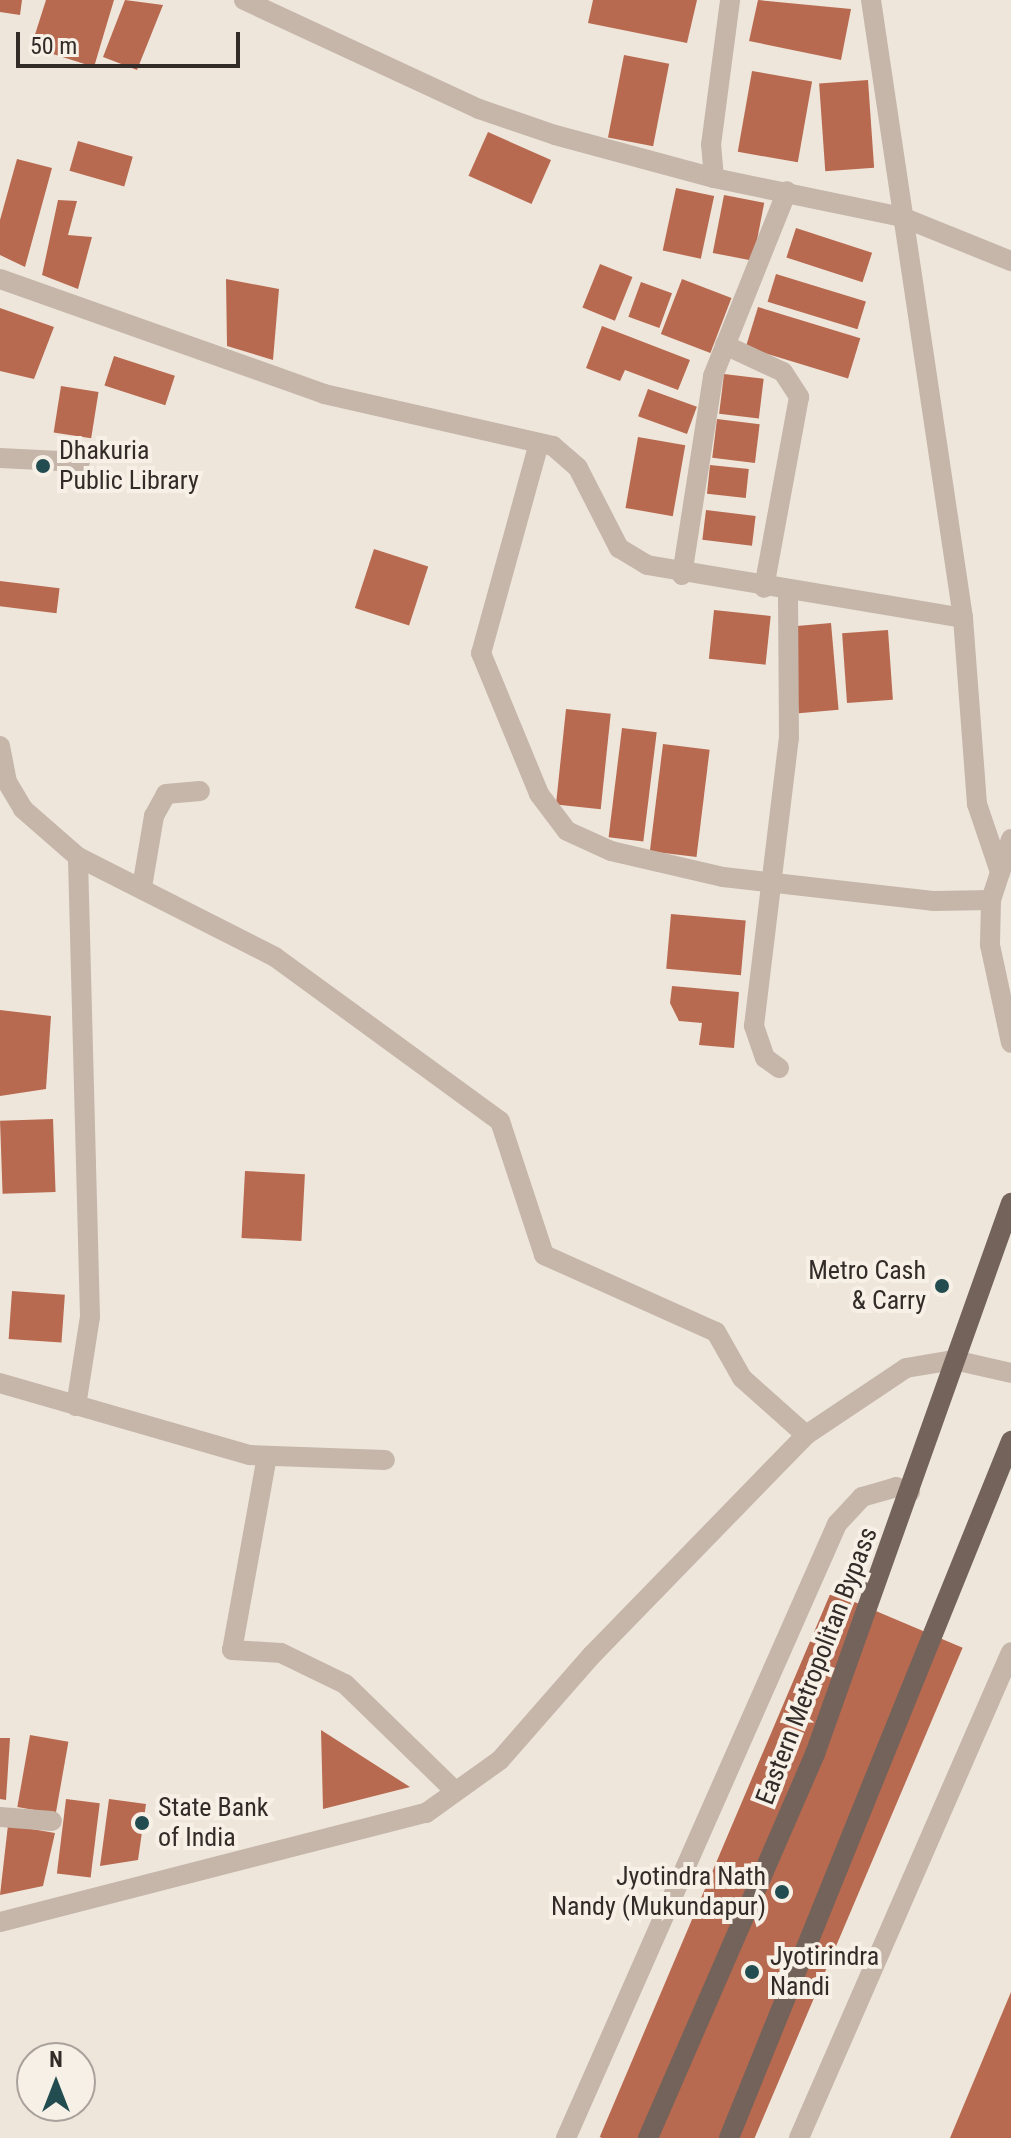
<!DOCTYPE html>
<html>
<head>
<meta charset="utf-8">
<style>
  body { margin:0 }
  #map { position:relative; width:1011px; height:2138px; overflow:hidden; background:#efe6db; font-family:"Roboto Condensed",sans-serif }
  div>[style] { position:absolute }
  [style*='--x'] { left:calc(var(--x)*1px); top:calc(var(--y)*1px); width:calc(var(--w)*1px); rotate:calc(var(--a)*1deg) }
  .building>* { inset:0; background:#b86a50; transform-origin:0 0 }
  .minor>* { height:20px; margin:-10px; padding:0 10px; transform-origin:10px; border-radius:10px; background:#c5b6a9 }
  .primary>* { height:20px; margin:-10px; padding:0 10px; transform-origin:10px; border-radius:10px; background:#73635a }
  .dots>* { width:22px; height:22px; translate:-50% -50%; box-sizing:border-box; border:4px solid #f7f0e7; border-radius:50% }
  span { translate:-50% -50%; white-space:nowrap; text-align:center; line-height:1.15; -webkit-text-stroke:8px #f7f0e7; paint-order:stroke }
  .poi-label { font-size:26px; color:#332b28 }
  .left { translate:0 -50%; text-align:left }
  .right { translate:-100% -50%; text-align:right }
  .street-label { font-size:26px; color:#332b28 }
  .north { position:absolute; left:16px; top:2042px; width:80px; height:80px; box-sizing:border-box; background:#f7f0e7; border:2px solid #a9a19b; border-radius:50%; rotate:0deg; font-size:22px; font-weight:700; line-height:32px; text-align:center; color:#332b28 }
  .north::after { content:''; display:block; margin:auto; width:28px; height:36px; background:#224c50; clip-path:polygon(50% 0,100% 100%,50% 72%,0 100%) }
  .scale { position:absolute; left:16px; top:32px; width:224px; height:36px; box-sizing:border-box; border:4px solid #332b28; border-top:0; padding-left:10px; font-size:24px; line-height:28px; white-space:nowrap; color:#332b28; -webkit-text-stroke:6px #f7f0e7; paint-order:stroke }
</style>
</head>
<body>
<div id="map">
  <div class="building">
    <div style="clip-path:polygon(0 0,22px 0,20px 15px,0 12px)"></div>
    <div style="clip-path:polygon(46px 0,114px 0,94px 67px,31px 47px)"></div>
    <div style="clip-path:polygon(125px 0,163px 5px,137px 70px,103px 57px)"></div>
    <div style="clip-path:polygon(593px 0,697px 0,687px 43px,588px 23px)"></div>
    <div style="clip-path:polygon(758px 0,851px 9px,841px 60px,749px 41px)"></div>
    <div style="left:624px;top:55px;width:46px;height:84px;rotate:11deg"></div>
    <div style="left:752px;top:71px;width:61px;height:82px;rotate:10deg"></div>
    <div style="left:868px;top:80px;width:88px;height:49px;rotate:86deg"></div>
    <div style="left:488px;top:132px;width:69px;height:48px;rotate:24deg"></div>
    <div style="left:78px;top:141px;width:57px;height:31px;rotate:16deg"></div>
    <div style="clip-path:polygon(17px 159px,52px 168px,25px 267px,0 255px,0 220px)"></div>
    <div style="left:676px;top:188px;width:39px;height:64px;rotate:12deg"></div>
    <div style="left:724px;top:195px;width:41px;height:59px;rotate:11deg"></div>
    <div style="clip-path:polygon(58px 200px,77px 201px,68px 235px,92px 237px,78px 289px,42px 275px)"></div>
    <div style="left:796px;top:228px;width:80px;height:31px;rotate:18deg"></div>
    <div style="left:600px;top:264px;width:35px;height:47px;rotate:22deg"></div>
    <div style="left:776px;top:274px;width:94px;height:29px;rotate:17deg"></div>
    <div style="clip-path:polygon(226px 279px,279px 289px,273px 360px,227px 346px)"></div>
    <div style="left:682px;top:279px;width:53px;height:59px;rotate:21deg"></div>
    <div style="left:641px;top:282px;width:33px;height:37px;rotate:20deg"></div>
    <div style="left:758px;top:307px;width:107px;height:42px;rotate:17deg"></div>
    <div style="clip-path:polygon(0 308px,54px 327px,34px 379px,0 371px)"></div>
    <div style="clip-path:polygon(602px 326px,690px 360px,678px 390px,625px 370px,620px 381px,586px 368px)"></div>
    <div style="left:114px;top:356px;width:64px;height:31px;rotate:18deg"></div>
    <div style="left:724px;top:374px;width:40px;height:40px;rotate:7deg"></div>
    <div style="left:61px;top:386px;width:38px;height:47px;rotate:9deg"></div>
    <div style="left:648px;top:389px;width:52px;height:29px;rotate:20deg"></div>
    <div style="left:717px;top:419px;width:43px;height:39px;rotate:7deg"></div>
    <div style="left:638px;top:437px;width:48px;height:72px;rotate:10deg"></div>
    <div style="left:710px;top:465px;width:39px;height:29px;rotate:6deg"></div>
    <div style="left:706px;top:510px;width:50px;height:30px;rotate:7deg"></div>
    <div style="left:374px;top:549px;width:57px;height:62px;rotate:18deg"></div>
    <div style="left:0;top:581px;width:60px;height:25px;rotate:7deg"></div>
    <div style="left:714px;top:610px;width:57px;height:49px;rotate:6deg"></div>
    <div style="left:831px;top:623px;width:87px;height:40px;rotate:85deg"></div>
    <div style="left:888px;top:630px;width:70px;height:46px;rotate:86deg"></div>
    <div style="left:566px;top:709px;width:45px;height:96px;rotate:6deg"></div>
    <div style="left:622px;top:728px;width:35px;height:110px;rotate:7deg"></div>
    <div style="left:663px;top:744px;width:47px;height:108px;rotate:7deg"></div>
    <div style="left:671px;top:914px;width:75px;height:55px;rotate:5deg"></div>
    <div style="clip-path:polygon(672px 986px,739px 992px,734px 1048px,699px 1045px,702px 1023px,679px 1021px,670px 1003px)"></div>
    <div style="clip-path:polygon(0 1010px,51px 1016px,46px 1089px,0 1096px)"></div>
    <div style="left:53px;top:1119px;width:73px;height:53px;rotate:88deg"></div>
    <div style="left:245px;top:1171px;width:60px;height:67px;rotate:3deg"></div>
    <div style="left:12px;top:1291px;width:53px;height:48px;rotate:4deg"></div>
    <div style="left:831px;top:1592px;width:143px;height:592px;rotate:23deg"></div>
    <div style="clip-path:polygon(321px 1730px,410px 1787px,323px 1809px)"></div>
    <div style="left:30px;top:1735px;width:39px;height:73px;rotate:10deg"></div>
    <div style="clip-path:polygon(0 1738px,10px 1738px,6px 1800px,0 1799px)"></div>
    <div style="left:66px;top:1799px;width:34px;height:75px;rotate:7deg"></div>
    <div style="clip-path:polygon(109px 1799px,146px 1804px,138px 1860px,100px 1866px)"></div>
    <div style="clip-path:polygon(8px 1825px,55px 1833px,43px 1886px,0 1895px)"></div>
    <div style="clip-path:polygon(1011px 1992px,1011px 2138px,950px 2138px)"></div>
  </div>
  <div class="minor">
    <div style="--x:244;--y:0;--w:259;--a:24.9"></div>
    <div style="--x:479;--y:109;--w:80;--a:18.9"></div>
    <div style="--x:555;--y:135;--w:165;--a:15.1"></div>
    <div style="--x:714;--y:178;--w:192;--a:11.7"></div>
    <div style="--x:902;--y:217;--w:118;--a:22"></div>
    <div style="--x:871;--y:0;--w:625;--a:81.53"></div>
    <div style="--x:963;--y:618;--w:187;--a:85.7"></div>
    <div style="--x:977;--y:804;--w:72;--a:71.3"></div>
    <div style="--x:714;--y:178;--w:33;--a:-95"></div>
    <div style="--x:711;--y:145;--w:146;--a:-82.5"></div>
    <div style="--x:0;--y:279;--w:344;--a:19.5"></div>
    <div style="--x:324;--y:394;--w:235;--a:12.8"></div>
    <div style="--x:553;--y:446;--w:33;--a:41"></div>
    <div style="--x:578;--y:468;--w:90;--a:62.9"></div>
    <div style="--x:619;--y:548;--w:33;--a:31"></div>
    <div style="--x:647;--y:565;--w:320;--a:9.5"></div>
    <div style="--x:725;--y:345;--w:64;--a:25"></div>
    <div style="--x:783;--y:372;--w:30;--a:57"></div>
    <div style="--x:799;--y:397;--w:194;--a:100.4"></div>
    <div style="--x:539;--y:443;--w:218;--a:105.4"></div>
    <div style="--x:481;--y:653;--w:152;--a:67.6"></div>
    <div style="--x:539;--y:794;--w:46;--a:52.9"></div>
    <div style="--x:567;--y:831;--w:48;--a:24.4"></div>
    <div style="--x:611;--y:851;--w:115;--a:13.1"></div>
    <div style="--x:723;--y:877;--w:211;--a:6.5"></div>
    <div style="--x:933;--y:901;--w:58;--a:-1"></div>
    <div style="--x:0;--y:458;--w:80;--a:2.9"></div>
    <div style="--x:682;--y:575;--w:201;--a:-81.1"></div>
    <div style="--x:713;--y:376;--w:199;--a:-68.2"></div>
    <div style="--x:0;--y:746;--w:37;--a:79"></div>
    <div style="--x:7;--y:782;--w:31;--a:59"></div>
    <div style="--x:23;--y:809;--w:73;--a:41.1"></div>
    <div style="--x:78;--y:857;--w:221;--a:26.9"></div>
    <div style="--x:275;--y:957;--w:278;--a:36.1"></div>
    <div style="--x:500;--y:1121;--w:141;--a:71.8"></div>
    <div style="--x:544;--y:1255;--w:188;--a:24.1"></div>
    <div style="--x:716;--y:1332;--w:53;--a:60.5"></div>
    <div style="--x:742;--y:1378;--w:86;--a:41.7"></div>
    <div style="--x:1011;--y:839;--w:64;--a:108.2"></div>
    <div style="--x:991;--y:900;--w:45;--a:91.3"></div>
    <div style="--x:990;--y:945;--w:100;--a:77.9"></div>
    <div style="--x:142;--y:887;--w:72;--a:-80.4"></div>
    <div style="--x:154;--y:816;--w:25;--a:-61"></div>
    <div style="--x:166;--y:794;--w:34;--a:-5"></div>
    <div style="--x:779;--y:1068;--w:17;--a:-144"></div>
    <div style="--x:765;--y:1058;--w:34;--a:-109"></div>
    <div style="--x:754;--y:1026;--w:290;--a:-83.1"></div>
    <div style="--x:789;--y:738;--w:145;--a:-90.4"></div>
    <div style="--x:0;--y:1383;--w:260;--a:16.1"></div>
    <div style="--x:250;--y:1455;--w:135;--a:2.1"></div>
    <div style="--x:76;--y:1406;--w:90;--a:-81.1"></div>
    <div style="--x:90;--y:1317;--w:460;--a:-91.5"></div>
    <div style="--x:267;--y:1456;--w:197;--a:100.2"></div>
    <div style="--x:232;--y:1650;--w:49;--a:3.5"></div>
    <div style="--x:281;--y:1653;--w:71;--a:25.8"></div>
    <div style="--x:345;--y:1684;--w:152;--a:44.2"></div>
    <div style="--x:0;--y:1817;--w:52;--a:4.4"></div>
    <div style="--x:0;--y:1922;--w:440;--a:-14.4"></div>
    <div style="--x:426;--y:1813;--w:91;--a:-35.6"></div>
    <div style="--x:500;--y:1760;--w:140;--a:-48.8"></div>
    <div style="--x:592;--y:1655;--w:307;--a:-45.8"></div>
    <div style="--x:806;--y:1435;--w:120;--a:-33.8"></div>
    <div style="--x:906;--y:1368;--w:49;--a:-9.5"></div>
    <div style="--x:954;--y:1360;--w:58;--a:12.8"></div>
    <div style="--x:566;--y:2138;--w:671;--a:-66.18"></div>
    <div style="--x:837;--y:1524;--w:37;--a:-47"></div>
    <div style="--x:862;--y:1497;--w:35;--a:-16"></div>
    <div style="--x:896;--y:1487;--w:15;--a:20"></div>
    <div style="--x:799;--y:2138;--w:530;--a:-66.43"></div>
  </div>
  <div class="primary">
    <div style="--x:648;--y:2138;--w:419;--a:-66.5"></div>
    <div style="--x:815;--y:1754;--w:585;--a:-70.42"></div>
    <div style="--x:729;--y:2138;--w:752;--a:-67.97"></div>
  </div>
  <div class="dots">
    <div style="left:43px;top:466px;background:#224c50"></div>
    <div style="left:942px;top:1286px;background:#224c50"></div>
    <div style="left:142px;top:1823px;background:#224c50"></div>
    <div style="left:782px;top:1892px;background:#224c50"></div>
    <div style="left:752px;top:1972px;background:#224c50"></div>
  </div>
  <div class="poi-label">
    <span class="left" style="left:59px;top:466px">Dhakuria<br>Public Library</span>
    <span class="right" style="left:926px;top:1286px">Metro Cash<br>&amp; Carry</span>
    <span class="left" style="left:158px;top:1823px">State Bank<br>of India</span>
    <span class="right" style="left:766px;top:1892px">Jyotindra Nath<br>Nandy (Mukundapur)</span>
    <span class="left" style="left:770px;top:1972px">Jyotirindra<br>Nandi</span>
  </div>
  <div class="street-label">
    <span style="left:817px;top:1666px;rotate:-69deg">Eastern Metropolitan Bypass</span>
  </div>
  <div class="north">N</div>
  <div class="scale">50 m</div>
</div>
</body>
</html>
